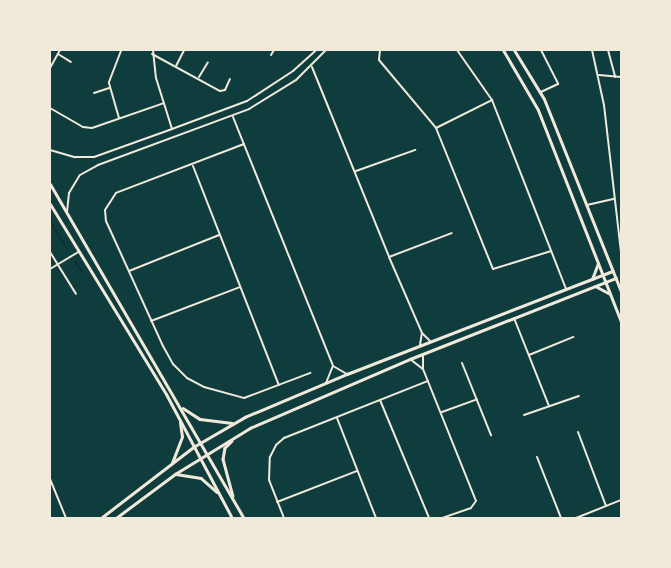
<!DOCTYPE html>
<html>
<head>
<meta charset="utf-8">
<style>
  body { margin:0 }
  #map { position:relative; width:671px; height:568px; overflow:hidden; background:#0f3d3e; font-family:"PT Sans",sans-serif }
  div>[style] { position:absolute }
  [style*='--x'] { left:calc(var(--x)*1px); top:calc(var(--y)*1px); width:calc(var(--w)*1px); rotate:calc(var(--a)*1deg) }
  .stream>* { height:1px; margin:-0.5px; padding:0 0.5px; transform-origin:0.5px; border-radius:0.5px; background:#0a2a2b }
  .minor>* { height:2px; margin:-1px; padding:0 1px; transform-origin:1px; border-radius:1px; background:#f1e9da }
  .tertiary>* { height:2.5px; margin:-1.25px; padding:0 1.25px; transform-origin:1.25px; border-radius:1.25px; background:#f1e9da }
  .secondary>* { height:3px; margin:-1.5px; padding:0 1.5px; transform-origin:1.5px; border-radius:1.5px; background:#f1e9da }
  .primary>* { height:3px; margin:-1.5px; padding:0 1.5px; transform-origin:1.5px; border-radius:1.5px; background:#f1e9da }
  span { translate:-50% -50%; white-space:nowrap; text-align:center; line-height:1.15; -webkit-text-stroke:4.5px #f1e9da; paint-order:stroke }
  .frame { position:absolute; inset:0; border:51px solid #f1e9da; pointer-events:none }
</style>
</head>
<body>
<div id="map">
  <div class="stream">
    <div style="--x:50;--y:221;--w:33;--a:59"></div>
    <div style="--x:75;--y:261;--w:12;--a:59"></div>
  </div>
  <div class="minor">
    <div style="--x:153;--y:50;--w:28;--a:84"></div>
    <div style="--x:156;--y:78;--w:53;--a:72.6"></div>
    <div style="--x:380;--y:50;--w:10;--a:96"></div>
    <div style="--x:379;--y:60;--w:89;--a:50"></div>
    <div style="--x:436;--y:128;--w:152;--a:68"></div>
    <div style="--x:493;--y:269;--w:61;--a:-17.2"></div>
    <div style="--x:457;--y:50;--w:61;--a:55"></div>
    <div style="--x:492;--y:100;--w:203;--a:68.6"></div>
    <div style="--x:541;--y:50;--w:38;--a:63"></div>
    <div style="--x:558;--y:84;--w:19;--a:155"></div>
    <div style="--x:592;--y:50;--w:56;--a:77.7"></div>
    <div style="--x:604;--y:105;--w:148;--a:83.4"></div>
    <div style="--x:608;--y:50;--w:28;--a:75"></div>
    <div style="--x:58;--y:54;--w:15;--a:32"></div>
    <div style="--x:152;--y:54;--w:77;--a:28.6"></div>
    <div style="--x:220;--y:91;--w:5;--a:-11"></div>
    <div style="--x:225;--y:90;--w:12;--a:-66"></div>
    <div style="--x:271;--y:55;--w:6;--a:-59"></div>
    <div style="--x:176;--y:66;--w:18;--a:-63"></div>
    <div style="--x:312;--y:67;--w:205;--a:67.9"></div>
    <div style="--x:389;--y:257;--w:83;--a:66.5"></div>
    <div style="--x:422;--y:333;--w:11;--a:45"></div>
    <div style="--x:50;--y:68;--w:21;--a:-61"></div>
    <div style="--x:599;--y:75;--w:22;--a:5"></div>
    <div style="--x:199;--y:77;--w:17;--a:-59"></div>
    <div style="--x:94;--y:93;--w:16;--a:-18"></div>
    <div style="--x:50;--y:108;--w:38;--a:30"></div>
    <div style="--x:83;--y:127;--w:9;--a:6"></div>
    <div style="--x:92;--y:128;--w:76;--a:-19.1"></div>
    <div style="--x:233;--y:117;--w:268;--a:68.1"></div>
    <div style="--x:333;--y:366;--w:16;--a:30"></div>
    <div style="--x:119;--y:118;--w:37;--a:-106"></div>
    <div style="--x:109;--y:82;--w:34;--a:-69"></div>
    <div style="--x:436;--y:128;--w:63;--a:-26.6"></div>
    <div style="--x:244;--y:144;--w:137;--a:159.1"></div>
    <div style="--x:116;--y:193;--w:20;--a:123"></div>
    <div style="--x:105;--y:210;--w:11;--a:85"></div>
    <div style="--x:106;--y:221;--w:137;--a:65.5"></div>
    <div style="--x:163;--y:346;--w:21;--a:61"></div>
    <div style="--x:173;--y:364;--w:20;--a:45"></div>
    <div style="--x:187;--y:378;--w:19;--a:28"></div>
    <div style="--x:204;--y:387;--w:41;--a:15.4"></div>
    <div style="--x:244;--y:398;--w:71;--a:-20.7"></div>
    <div style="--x:50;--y:150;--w:26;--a:16"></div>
    <div style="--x:75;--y:157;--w:19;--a:0"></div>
    <div style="--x:94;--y:157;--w:83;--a:-19.7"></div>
    <div style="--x:172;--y:129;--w:80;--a:-20.5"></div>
    <div style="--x:247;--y:101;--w:55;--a:-33.1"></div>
    <div style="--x:293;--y:71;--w:31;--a:-42"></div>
    <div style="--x:193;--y:166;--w:235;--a:68.6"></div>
    <div style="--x:356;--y:171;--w:63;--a:-19.6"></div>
    <div style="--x:587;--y:205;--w:28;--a:-13"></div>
    <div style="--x:67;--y:212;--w:19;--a:-84"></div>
    <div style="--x:69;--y:193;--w:21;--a:-59"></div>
    <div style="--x:80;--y:175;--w:21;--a:-29"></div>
    <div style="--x:98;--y:165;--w:161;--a:-20.3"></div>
    <div style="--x:249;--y:109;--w:55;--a:-31.7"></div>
    <div style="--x:296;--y:80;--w:42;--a:-45"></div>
    <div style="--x:50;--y:252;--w:49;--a:58.2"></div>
    <div style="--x:389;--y:257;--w:67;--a:-20.9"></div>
    <div style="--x:50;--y:269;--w:33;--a:-31"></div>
    <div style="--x:129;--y:271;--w:97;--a:-21.8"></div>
    <div style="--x:514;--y:318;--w:95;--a:68.3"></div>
    <div style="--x:151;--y:321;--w:95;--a:-20.9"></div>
    <div style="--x:420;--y:345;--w:12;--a:-81"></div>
    <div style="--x:423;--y:354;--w:15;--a:90"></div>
    <div style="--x:423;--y:369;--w:142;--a:68.1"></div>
    <div style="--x:476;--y:501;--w:9;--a:126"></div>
    <div style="--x:471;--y:508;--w:31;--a:161"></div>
    <div style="--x:529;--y:355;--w:48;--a:-22.2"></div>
    <div style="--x:410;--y:359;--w:16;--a:38"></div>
    <div style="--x:462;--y:363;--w:78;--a:68.1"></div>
    <div style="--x:326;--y:383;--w:18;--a:-68"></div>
    <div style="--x:380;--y:400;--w:128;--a:67.4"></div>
    <div style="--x:442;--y:412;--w:37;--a:-20"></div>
    <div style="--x:524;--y:415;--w:58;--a:-19.1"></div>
    <div style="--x:337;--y:418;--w:107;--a:68.7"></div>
    <div style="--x:578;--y:432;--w:79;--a:69.3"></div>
    <div style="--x:537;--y:457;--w:66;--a:68.5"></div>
    <div style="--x:50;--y:479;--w:42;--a:67.7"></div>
    <div style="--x:277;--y:502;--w:86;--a:-21.2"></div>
    <div style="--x:284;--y:518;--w:41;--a:-111.5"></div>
    <div style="--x:269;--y:480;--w:23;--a:-88"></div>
    <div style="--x:270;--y:457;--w:13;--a:-63"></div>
    <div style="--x:276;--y:445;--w:11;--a:-41"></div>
    <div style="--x:284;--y:438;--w:155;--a:-21.6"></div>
    <div style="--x:576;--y:518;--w:48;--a:-21.8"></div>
  </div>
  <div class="tertiary">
    <div style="--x:183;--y:408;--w:20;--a:33"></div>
    <div style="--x:200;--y:419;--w:32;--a:7"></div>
    <div style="--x:232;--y:441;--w:10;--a:135"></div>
    <div style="--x:225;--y:448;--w:11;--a:100"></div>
    <div style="--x:223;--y:459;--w:38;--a:75"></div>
    <div style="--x:172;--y:463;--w:28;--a:-69"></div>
    <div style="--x:182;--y:437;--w:14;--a:-98"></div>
    <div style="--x:176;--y:474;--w:25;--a:9"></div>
    <div style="--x:201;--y:478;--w:21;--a:41"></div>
    <div style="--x:101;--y:518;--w:118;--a:-37.5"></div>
    <div style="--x:195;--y:446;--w:58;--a:-30.1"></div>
    <div style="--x:245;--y:417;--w:111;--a:-22.9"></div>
    <div style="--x:347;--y:374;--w:285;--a:-21.2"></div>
    <div style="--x:116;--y:518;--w:74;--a:-36.7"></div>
    <div style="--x:175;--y:474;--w:88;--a:-31.5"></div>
    <div style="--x:250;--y:428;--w:174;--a:-23.3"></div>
    <div style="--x:410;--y:359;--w:221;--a:-21.5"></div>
  </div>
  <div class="secondary">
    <div style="--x:50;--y:184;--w:386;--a:59.9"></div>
    <div style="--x:50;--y:204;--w:223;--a:58.6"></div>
    <div style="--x:166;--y:394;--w:140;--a:62"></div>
  </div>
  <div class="primary">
    <div style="--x:503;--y:50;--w:69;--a:59.7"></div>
    <div style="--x:538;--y:110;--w:228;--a:68.6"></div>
    <div style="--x:514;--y:50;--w:57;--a:58.5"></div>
    <div style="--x:544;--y:99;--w:208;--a:68.2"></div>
    <div style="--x:592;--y:279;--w:17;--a:-69"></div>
    <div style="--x:595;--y:286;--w:17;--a:28"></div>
  </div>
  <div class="frame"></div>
</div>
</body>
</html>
